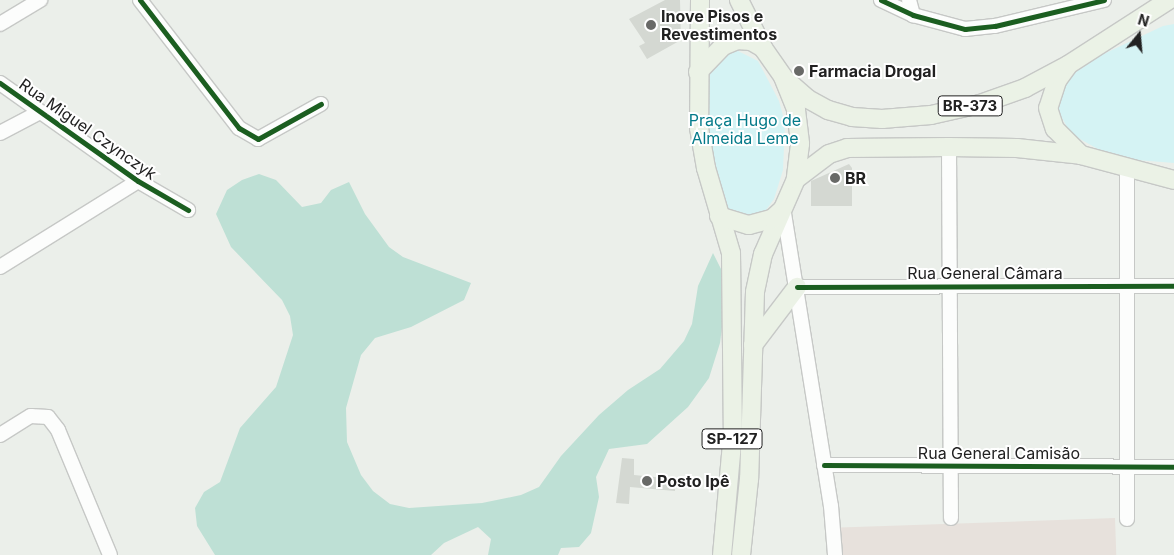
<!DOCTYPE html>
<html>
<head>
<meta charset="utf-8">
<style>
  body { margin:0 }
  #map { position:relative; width:1174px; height:555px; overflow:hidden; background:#ebefea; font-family:Inter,sans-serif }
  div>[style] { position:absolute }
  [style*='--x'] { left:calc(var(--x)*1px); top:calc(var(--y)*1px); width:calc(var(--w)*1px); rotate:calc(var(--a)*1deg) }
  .industrial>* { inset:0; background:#e7e1dc; transform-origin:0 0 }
  .forest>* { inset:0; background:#bee0d5 }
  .park>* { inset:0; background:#d5f3f4 }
  .building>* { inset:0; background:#d4d8d2 }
  .roads { filter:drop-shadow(1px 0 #c6c8c6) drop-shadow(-1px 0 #c6c8c6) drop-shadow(0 1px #c6c8c6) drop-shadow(0 -1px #c6c8c6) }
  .minor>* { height:14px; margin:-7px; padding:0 7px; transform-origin:7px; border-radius:7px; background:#fcfdfc }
  .major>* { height:18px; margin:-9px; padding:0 9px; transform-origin:9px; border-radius:9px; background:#ebf2e6 }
  .cycleway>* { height:5px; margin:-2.5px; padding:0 2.5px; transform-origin:2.5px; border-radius:2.5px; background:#1b5e20 }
  .dots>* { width:14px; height:14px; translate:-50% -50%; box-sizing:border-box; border:2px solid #fff; border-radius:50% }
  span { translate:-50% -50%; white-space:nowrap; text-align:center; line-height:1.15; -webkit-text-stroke:4px #fff; paint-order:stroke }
  .shield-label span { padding:1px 4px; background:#fff; border:1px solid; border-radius:4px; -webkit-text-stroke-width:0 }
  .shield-label { font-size:15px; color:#212121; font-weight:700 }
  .poi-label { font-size:16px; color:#212121; font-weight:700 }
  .left { translate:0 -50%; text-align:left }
  .park-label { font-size:16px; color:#047a89 }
  .street-label { font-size:16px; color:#212121 }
  .north { position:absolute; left:1114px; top:10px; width:50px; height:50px; -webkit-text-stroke:4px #fff; paint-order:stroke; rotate:17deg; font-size:14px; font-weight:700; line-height:20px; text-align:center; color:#212121 }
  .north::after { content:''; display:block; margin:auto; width:18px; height:22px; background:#212121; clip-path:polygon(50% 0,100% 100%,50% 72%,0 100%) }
</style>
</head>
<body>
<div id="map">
  <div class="industrial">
    <div style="left:1115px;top:518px;width:37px;height:275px;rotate:88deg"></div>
  </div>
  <div class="forest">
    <div style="clip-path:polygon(259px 174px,276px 180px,302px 207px,321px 203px,331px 190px,349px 182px,365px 214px,389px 247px,403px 257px,471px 283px,464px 300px,411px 327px,375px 338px,361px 355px,346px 408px,347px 442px,361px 475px,373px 491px,390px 504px,409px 508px,482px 503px,521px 495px,539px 487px,561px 456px,599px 415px,628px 390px,660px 369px,684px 341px,692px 324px,698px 286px,713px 253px,721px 269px,725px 304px,720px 343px,709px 378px,688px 407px,647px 444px,609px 449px,596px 477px,599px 497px,591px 533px,579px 547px,561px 548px,558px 555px,488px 555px,491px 539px,478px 527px,444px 543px,431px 555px,215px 555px,197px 526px,195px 508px,204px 492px,220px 482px,240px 428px,276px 387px,293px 335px,290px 316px,282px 300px,231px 247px,216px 214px,227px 190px,242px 180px)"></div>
  </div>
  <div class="park">
    <div style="clip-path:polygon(1174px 24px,1174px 163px,1137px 160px,1105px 153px,1071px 134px,1056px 107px,1058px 89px,1078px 66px,1163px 26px)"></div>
    <div style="clip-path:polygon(736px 50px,758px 61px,779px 101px,785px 123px,783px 170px,774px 199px,766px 210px,756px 217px,729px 215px,719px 202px,705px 136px,708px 68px,714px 58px)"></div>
  </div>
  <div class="building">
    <div style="clip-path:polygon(665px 0,680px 0,681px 40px,647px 59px,639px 46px,645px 43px,629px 19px)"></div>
    <div style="clip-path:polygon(849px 164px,852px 168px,852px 206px,811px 206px,811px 181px)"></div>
    <div style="clip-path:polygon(622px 458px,634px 459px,634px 475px,675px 479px,675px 491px,630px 487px,629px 504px,616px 503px)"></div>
  </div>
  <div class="roads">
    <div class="minor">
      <div style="--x:140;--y:0;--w:162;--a:52.3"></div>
      <div style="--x:239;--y:128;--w:22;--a:30"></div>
      <div style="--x:258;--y:139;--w:72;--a:-29.1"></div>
      <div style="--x:881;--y:0;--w:35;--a:25"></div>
      <div style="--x:913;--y:15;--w:54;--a:15.1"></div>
      <div style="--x:965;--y:29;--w:30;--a:-6"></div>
      <div style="--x:995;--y:26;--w:112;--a:-13.4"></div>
      <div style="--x:909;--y:0;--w:16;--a:75"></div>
      <div style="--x:0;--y:24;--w:47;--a:-31"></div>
      <div style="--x:0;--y:83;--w:169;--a:35.4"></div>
      <div style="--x:138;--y:181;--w:58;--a:30.1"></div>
      <div style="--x:0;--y:133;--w:43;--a:-27.8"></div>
      <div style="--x:949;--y:147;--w:371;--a:89.7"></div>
      <div style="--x:783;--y:207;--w:303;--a:80.9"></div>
      <div style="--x:831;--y:506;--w:49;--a:85.3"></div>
      <div style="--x:0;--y:267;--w:163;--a:-31.9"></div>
      <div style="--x:797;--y:287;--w:377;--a:-0.2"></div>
      <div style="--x:0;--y:435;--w:36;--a:-32"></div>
      <div style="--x:31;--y:416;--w:17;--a:3"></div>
      <div style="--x:48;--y:417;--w:16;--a:52"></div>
      <div style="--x:58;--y:430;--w:135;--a:67.4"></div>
      <div style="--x:824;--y:465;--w:350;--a:0.3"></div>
      <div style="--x:1127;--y:519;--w:352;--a:-90"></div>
    </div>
    <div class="major">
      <div style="--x:700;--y:0;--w:128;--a:90.4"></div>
      <div style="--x:699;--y:128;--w:41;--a:80.1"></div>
      <div style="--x:706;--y:168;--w:89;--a:73.6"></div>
      <div style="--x:731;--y:253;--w:179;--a:89.4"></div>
      <div style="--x:733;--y:432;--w:123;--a:95.1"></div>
      <div style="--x:739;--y:0;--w:54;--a:63.4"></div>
      <div style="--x:763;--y:48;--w:35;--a:55"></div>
      <div style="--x:783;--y:77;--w:35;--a:68"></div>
      <div style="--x:796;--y:110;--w:34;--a:83"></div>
      <div style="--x:800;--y:144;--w:35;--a:97"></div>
      <div style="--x:796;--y:179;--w:82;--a:113.7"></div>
      <div style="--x:763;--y:254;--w:39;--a:102"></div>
      <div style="--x:755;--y:292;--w:187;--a:91.8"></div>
      <div style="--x:749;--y:479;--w:76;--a:96"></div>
      <div style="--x:1067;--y:67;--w:17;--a:126"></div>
      <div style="--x:1057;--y:81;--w:28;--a:108"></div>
      <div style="--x:1048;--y:108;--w:22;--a:72"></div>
      <div style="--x:1055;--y:129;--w:37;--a:45"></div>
      <div style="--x:698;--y:72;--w:36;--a:-46"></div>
      <div style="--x:723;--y:46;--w:15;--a:-23"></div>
      <div style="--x:737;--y:40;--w:14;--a:4"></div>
      <div style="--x:751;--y:41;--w:14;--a:30"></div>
      <div style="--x:785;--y:79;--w:30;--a:41"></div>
      <div style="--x:808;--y:99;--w:23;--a:29"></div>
      <div style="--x:828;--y:110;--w:25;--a:16"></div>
      <div style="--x:852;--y:117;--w:30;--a:4"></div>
      <div style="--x:882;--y:119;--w:49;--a:-4.7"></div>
      <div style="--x:931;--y:115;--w:50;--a:-12.7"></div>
      <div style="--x:980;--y:104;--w:48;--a:-19.6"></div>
      <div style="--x:1025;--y:88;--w:49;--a:-28.1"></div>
      <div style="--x:1068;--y:65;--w:120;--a:-32.8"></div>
      <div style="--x:796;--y:179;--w:41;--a:-37.1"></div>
      <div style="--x:829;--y:154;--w:19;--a:-18"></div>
      <div style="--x:847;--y:148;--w:102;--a:-0.6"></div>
      <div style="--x:949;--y:147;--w:68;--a:0.8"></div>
      <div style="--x:1017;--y:148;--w:64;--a:6.2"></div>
      <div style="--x:1081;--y:155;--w:96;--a:15"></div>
      <div style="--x:719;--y:216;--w:31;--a:17"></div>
      <div style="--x:749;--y:225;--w:24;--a:-15"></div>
      <div style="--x:772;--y:219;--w:13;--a:-42"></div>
      <div style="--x:753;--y:345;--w:73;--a:-52.8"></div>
    </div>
  </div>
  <div class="cycleway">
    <div style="--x:140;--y:0;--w:162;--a:52.3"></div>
    <div style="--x:239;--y:128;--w:22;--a:30"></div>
    <div style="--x:258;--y:139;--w:72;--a:-29.1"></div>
    <div style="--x:881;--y:0;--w:35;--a:25"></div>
    <div style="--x:913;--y:15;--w:54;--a:15.1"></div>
    <div style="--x:965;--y:29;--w:30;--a:-6"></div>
    <div style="--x:995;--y:26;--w:112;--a:-13.4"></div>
    <div style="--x:0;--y:83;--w:169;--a:35.4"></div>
    <div style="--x:138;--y:181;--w:58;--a:30.1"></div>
    <div style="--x:797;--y:287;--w:377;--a:-0.2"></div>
    <div style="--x:824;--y:465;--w:350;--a:0.3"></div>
  </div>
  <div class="dots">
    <div style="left:651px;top:25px;background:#686967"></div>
    <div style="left:799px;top:71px;background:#686967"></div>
    <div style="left:835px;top:178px;background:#686967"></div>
    <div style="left:647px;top:481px;background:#686967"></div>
  </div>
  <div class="shield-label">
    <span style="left:970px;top:106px">BR-373</span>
    <span style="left:732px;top:439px">SP-127</span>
  </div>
  <div class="poi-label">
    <span class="left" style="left:661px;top:25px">Inove Pisos e<br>Revestimentos</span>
    <span class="left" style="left:809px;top:71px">Farmacia Drogal</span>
    <span class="left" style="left:845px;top:178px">BR</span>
    <span class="left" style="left:657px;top:481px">Posto Ipê</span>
  </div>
  <div class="park-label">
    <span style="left:745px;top:129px">Praça Hugo de<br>Almeida Leme</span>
  </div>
  <div class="street-label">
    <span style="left:88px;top:129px;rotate:35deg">Rua Miguel Czynczyk</span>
    <span style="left:985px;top:273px">Rua General Câmara</span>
    <span style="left:999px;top:453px">Rua General Camisão</span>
  </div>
  <div class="north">N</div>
</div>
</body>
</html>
